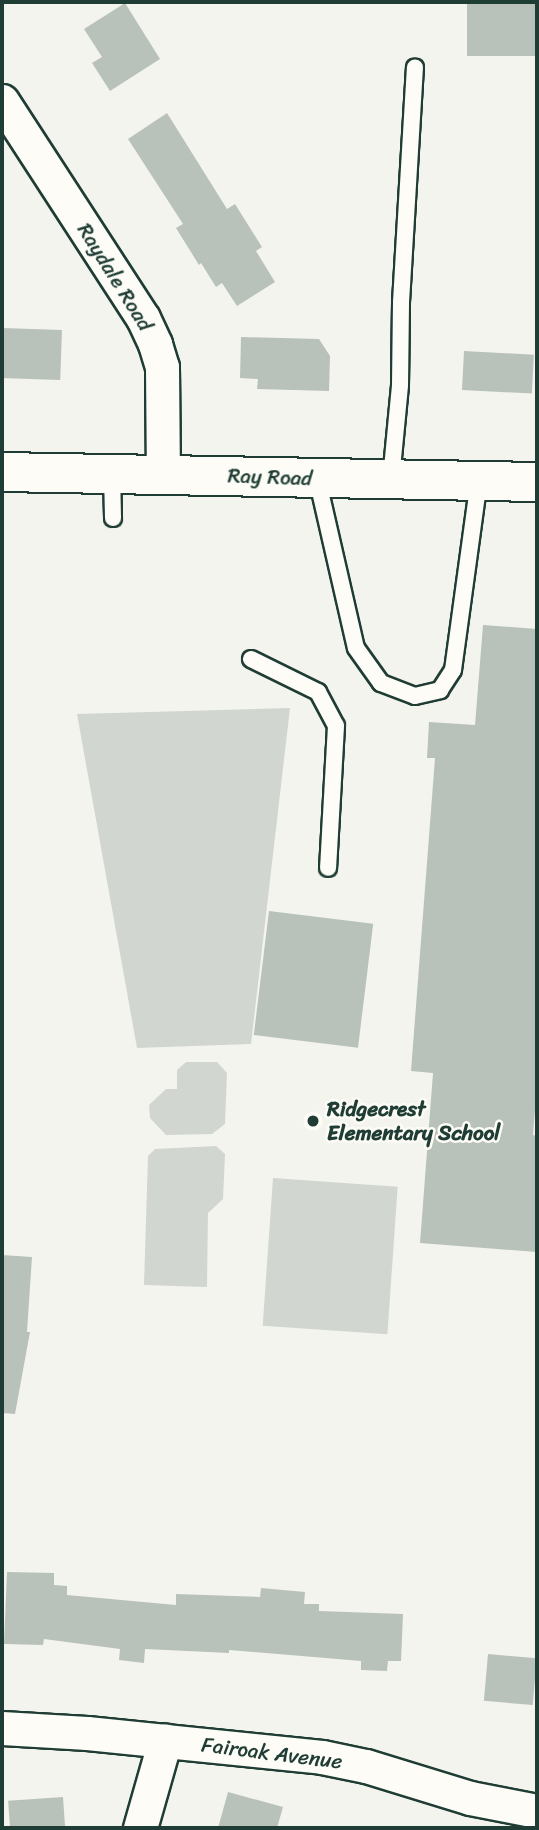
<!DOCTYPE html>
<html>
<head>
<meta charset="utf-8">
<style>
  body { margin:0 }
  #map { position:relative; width:539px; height:1830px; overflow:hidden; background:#f4f4ef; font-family:Sriracha,sans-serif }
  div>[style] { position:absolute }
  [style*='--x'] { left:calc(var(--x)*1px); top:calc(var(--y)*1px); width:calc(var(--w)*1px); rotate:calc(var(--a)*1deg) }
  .green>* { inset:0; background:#d1d6d1; transform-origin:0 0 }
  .building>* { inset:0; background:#b9c1bb; transform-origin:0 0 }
  .roads { filter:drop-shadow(2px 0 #1f3d34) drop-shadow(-2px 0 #1f3d34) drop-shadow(0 2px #1f3d34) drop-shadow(0 -2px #1f3d34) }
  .lane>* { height:16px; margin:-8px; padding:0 8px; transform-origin:8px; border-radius:8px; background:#fdfcf7 }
  .street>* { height:33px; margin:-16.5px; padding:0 16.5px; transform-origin:16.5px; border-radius:16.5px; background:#fdfcf7 }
  .secondary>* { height:38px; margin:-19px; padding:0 19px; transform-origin:19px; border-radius:19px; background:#fdfcf7 }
  .dots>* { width:19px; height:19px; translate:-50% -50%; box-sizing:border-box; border:4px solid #fdfcf7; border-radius:50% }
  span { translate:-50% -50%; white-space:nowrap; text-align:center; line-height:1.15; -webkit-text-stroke:5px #fdfcf7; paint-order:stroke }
  .street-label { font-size:21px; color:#1f3d34 }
  .poi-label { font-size:21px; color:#1f3d34; font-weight:700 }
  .left { translate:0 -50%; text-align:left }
  .frame { position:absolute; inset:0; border:4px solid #1f3d34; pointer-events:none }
</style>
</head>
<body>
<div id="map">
  <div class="green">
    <div style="clip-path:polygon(290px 708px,251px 1044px,137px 1048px,77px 714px)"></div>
    <div style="clip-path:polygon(186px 1062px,217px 1062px,227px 1073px,225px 1124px,212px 1134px,166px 1135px,150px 1118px,149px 1105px,166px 1089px,177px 1089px,177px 1070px)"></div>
    <div style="clip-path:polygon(216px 1146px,225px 1154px,223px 1199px,208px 1213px,207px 1287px,144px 1285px,148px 1156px,155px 1149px)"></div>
    <div style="left:273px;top:1178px;width:125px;height:148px;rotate:4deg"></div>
  </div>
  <div class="building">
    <div style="left:467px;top:2px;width:70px;height:54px"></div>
    <div style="clip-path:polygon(125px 3px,160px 59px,110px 91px,92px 63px,102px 57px,84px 29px)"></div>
    <div style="clip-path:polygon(167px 113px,227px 209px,235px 204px,262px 247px,256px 251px,275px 282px,237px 306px,222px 283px,216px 287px,201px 263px,199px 265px,176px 228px,183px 224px,128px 139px)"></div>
    <div style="left:2px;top:328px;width:60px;height:50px;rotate:2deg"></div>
    <div style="clip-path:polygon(241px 337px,319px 339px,330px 356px,329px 391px,257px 389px,258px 379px,240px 378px)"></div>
    <div style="left:464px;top:351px;width:70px;height:39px;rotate:3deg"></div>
    <div style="clip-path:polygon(483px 625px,537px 629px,537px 1085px,533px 1135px,537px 1136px,537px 1252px,420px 1243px,433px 1073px,411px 1071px,435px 758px,427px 758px,429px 722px,475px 725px)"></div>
    <div style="left:269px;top:911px;width:105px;height:125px;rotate:7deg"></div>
    <div style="clip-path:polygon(2px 1255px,32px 1257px,27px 1332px,30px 1332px,15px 1414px,2px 1413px)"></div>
    <div style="clip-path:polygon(7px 1572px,54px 1573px,54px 1585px,67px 1586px,67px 1595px,176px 1605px,176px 1594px,260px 1597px,261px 1588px,305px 1592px,304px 1604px,319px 1604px,319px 1611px,403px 1614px,401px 1661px,388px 1661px,387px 1671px,361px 1670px,361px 1661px,229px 1650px,229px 1653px,145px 1649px,144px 1663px,119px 1660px,120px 1649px,44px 1639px,43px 1645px,4px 1644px)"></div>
    <div style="left:488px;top:1654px;width:49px;height:47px;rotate:5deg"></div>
    <div style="clip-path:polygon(228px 1792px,283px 1807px,277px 1828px,218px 1828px)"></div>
    <div style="left:63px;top:1797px;width:31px;height:55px;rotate:86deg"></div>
  </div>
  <div class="roads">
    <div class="lane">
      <div style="--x:112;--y:473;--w:45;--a:88.7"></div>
      <div style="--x:317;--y:478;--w:174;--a:77.1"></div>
      <div style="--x:356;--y:648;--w:43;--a:54.5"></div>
      <div style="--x:381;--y:683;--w:36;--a:21"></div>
      <div style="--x:415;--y:696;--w:26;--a:-13"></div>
      <div style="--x:440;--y:690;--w:24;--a:-57"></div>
      <div style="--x:453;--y:670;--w:191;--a:-82.2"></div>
      <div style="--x:391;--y:479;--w:94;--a:-84.5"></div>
      <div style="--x:400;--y:385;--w:83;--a:-89.3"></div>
      <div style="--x:401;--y:302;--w:235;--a:-86.6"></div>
      <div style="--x:251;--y:659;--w:75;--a:26.2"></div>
      <div style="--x:318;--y:692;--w:38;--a:62"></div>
      <div style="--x:336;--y:726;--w:142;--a:93.2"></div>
    </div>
    <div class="street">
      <div style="--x:2;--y:101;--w:259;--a:57"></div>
      <div style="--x:143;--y:318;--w:29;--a:65"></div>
      <div style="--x:155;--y:344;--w:24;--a:73"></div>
      <div style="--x:162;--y:367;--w:107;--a:89.5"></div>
      <div style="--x:2;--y:1728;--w:85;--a:3.4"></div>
      <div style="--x:87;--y:1733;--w:236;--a:5.8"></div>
      <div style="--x:322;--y:1757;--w:45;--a:11.6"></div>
      <div style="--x:366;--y:1766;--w:109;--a:17.1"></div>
      <div style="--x:470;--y:1798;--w:68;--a:11"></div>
      <div style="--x:140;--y:1828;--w:91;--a:-74.1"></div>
    </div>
    <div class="secondary">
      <div style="--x:2;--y:472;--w:535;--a:1.07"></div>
    </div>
  </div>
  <div class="dots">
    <div style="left:313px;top:1121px;background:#1f3d34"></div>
  </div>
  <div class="street-label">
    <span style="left:115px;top:277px;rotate:58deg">Raydale Road</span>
    <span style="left:270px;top:477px;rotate:2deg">Ray Road</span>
    <span style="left:272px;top:1753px;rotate:7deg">Fairoak Avenue</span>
  </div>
  <div class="poi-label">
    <span class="left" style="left:327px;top:1121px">Ridgecrest<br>Elementary School</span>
  </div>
  <div class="frame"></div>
</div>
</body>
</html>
